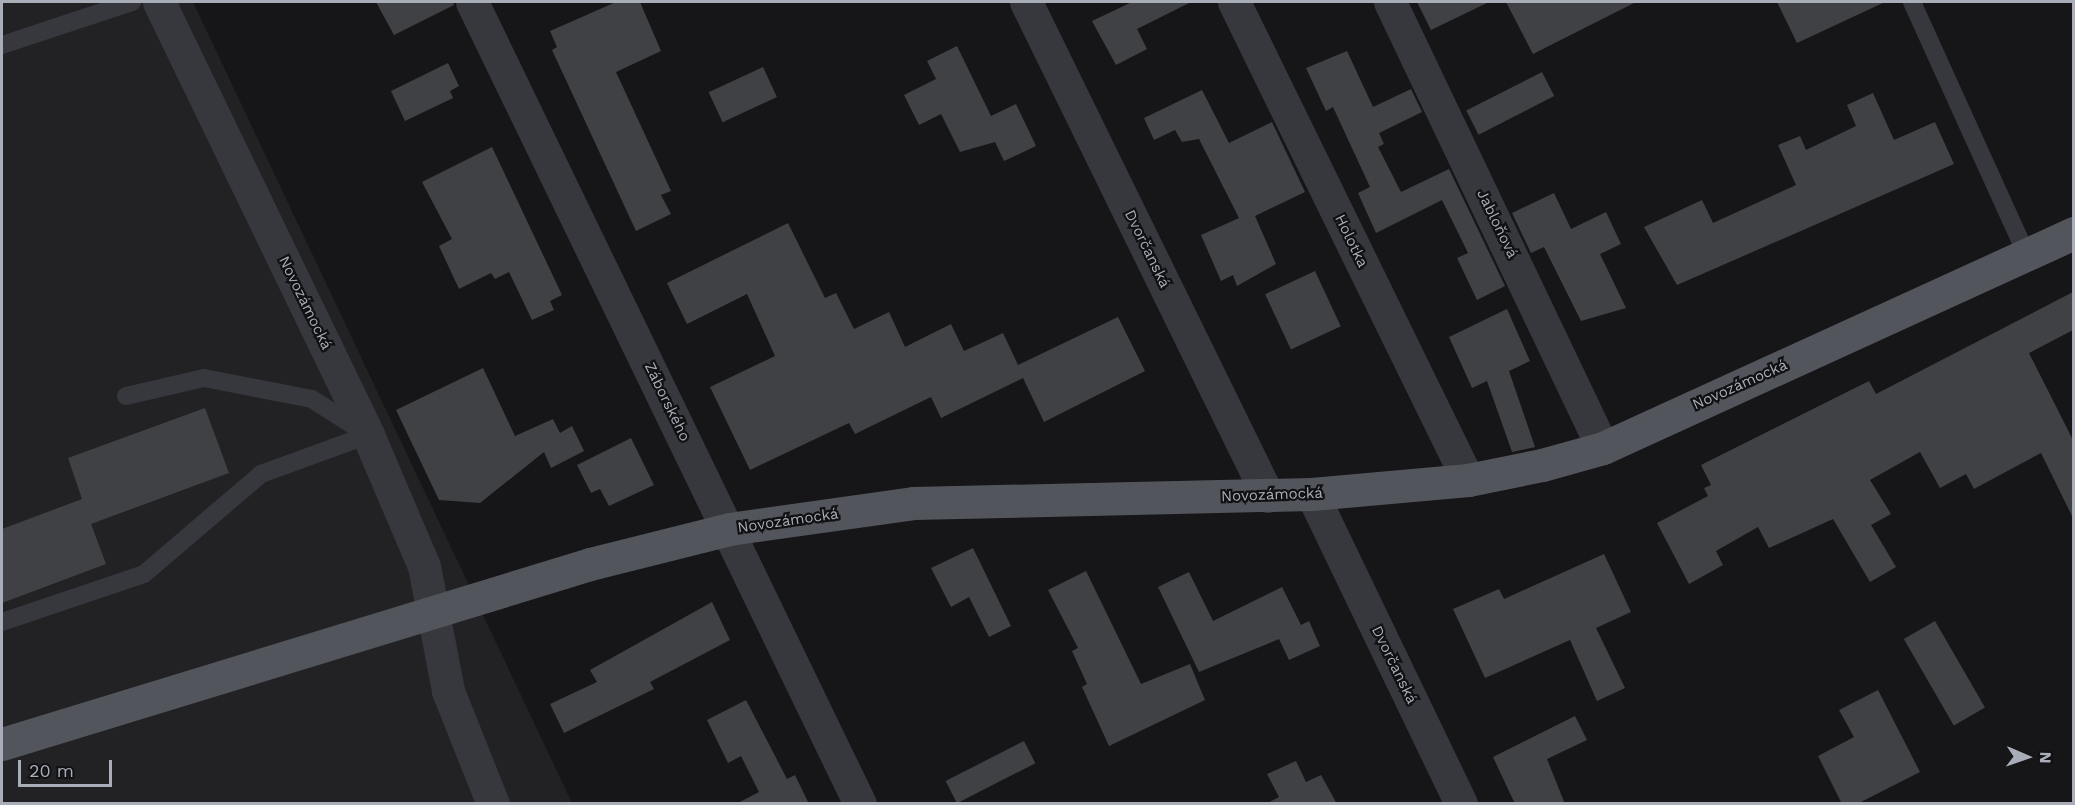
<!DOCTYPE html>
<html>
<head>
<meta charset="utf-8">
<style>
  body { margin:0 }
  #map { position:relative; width:2075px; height:805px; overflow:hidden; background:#161618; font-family:"Work Sans",sans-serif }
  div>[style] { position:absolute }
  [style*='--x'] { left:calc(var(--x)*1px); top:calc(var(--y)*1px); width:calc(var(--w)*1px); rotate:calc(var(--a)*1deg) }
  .built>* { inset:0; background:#222225 }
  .building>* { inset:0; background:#404145; transform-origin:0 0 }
  .lane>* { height:18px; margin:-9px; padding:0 9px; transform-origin:9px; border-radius:9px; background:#37383d }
  .street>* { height:33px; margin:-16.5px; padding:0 16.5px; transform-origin:16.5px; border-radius:16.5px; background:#37383d }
  .primary>* { height:33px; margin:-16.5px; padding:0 16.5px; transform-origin:16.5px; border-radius:16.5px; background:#53555c }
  span { translate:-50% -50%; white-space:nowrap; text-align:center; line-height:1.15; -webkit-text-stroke:4.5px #111113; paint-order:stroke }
  .street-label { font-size:15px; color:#a8adb8 }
  .frame { position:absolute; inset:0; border:3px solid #a8adb8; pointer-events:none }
  .north { position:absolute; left:1997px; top:727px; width:60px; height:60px; -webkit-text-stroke:4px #111113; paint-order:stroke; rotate:92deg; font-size:16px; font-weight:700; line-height:24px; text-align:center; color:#a8adb8 }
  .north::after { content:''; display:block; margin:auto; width:21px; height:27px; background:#a8adb8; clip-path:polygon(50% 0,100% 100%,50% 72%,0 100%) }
  .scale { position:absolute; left:18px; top:760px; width:94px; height:27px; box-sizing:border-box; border:3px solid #a8adb8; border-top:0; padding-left:8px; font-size:18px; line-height:21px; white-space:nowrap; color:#a8adb8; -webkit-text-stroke:4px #111113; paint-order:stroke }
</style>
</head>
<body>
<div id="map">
  <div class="built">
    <div style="clip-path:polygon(2px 2px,193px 2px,572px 803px,2px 804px)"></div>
  </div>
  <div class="building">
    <div style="clip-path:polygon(376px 2px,453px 2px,454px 5px,394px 35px)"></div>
    <div style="clip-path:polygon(616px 2px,640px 2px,661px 51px,616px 72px,671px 191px,661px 195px,671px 214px,636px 231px,552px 50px,557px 47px,550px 31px)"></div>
    <div style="clip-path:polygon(1132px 2px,1191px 2px,1137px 29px,1147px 49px,1116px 65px,1092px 21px)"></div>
    <div style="clip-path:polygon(1417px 2px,1489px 2px,1431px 30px)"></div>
    <div style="clip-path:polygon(1506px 2px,1636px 2px,1533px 54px)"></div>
    <div style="clip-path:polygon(1777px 2px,1885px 2px,1797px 43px)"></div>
    <div style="clip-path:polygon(957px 46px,991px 116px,1016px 104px,1036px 146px,1004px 161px,995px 142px,960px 152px,941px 114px,919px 125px,904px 95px,936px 79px,927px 61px)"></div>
    <div style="clip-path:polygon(1347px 51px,1373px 107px,1411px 89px,1422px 112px,1379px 133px,1384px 144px,1378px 147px,1401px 192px,1449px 169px,1505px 286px,1477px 300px,1457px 258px,1468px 253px,1442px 200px,1376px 233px,1358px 193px,1370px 187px,1333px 107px,1326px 111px,1306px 68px)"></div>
    <div style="clip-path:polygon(448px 63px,459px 86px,450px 91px,453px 98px,405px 121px,391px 91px)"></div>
    <div style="left:763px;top:67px;width:33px;height:60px;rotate:65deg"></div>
    <div style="left:1542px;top:72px;width:27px;height:85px;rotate:63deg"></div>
    <div style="clip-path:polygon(1202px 90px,1229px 143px,1272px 122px,1305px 192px,1255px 216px,1276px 264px,1237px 286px,1233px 275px,1221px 281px,1201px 235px,1239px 218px,1199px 139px,1182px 142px,1175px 130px,1154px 140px,1144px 118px)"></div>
    <div style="clip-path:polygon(1873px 93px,1894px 140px,1935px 122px,1954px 164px,1677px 285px,1644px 227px,1702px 200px,1713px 223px,1796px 185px,1778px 145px,1800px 136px,1806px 150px,1856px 126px,1847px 105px)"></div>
    <div style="clip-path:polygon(492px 147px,562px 295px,550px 301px,554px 310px,532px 320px,509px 272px,495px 279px,491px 273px,459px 289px,439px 246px,452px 239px,422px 182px)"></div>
    <div style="clip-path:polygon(1554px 193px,1571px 229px,1606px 212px,1621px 244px,1600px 254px,1626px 308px,1581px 321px,1544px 247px,1531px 253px,1512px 213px)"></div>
    <div style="clip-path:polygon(788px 223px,825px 298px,836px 293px,854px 329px,889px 312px,905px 347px,951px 324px,964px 351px,1003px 333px,1018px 365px,1118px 317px,1145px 371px,1044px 422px,1023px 378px,941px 418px,931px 397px,855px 434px,849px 423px,750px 470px,710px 387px,775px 356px,747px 294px,687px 324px,667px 283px)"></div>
    <div style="left:1315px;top:271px;width:61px;height:55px;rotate:65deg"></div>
    <div style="clip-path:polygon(2073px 292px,2073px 330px,2029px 353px,2073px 440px,2073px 518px,2041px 453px,1974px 489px,1966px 474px,1940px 488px,1920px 452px,1870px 480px,1891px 514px,1871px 525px,1896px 567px,1870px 582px,1833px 519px,1769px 548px,1758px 527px,1716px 551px,1723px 565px,1689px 584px,1657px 523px,1708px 496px,1704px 488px,1711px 485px,1701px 465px,1869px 381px,1876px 394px)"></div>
    <div style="clip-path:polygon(1507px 309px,1530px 361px,1509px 371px,1535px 447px,1512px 452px,1487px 381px,1472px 388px,1449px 337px)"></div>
    <div style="clip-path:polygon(483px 368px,515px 436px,553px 419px,560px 433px,572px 426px,584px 451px,551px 468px,544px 452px,480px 503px,439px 500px,396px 410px)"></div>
    <div style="clip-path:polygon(205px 408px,229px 473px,91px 524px,106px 564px,2px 603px,2px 529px,82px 499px,68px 458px)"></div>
    <div style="clip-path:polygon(631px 438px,654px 485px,609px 506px,600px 489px,591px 493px,577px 465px)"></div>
    <div style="clip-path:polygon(973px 548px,1011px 626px,989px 637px,969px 597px,951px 607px,931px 568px)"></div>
    <div style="clip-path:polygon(1604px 554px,1631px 612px,1596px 628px,1625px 688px,1597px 701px,1570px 640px,1485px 678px,1453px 609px,1499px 589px,1504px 599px)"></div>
    <div style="clip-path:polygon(1086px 571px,1141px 684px,1190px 664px,1205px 700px,1109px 746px,1082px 687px,1087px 684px,1072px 651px,1078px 648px,1048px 590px)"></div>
    <div style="clip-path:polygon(1189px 572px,1213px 621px,1282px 587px,1301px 625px,1309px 621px,1320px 646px,1289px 660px,1279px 639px,1199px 672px,1158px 587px)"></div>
    <div style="clip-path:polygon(712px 602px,730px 640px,650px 682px,654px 689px,564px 733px,550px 704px,597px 682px,590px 670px)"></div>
    <div style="left:1935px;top:621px;width:100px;height:36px;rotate:60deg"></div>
    <div style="clip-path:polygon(1878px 690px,1920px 772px,1857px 804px,1842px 804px,1818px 756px,1854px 737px,1839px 710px)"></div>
    <div style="clip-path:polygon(746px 700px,787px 779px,795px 775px,809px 804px,736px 804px,759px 792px,741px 756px,728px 763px,707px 720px)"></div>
    <div style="clip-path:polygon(1575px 716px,1587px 740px,1547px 759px,1565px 804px,1515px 804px,1493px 757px)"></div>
    <div style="left:1024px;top:741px;width:25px;height:88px;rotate:63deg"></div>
    <div style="clip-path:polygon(1296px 761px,1306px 782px,1321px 775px,1337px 804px,1266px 804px,1279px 797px,1267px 774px)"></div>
  </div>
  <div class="lane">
    <div style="--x:1912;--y:2;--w:278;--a:65.6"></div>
    <div style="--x:2;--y:45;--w:137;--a:-18.3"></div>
    <div style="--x:2;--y:622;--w:150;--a:-18.7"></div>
    <div style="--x:144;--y:574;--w:154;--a:-40.5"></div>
    <div style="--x:261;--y:474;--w:114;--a:-20"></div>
    <div style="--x:368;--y:435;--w:67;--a:-147.3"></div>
    <div style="--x:312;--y:399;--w:110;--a:-169"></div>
    <div style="--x:204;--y:378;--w:80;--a:167"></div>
  </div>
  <div class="street">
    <div style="--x:159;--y:2;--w:481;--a:64.2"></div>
    <div style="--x:368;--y:435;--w:142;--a:66.9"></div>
    <div style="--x:424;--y:566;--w:127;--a:79.1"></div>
    <div style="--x:448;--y:691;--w:122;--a:68.3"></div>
    <div style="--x:472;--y:2;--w:891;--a:64.18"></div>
    <div style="--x:1026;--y:2;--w:550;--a:63.9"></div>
    <div style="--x:1234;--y:2;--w:532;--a:63.92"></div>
    <div style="--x:1390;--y:2;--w:494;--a:64.5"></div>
    <div style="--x:1312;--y:494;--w:344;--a:64.3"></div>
  </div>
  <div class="primary">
    <div style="--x:2;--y:744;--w:615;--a:-17.02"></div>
    <div style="--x:590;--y:564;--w:143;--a:-14.1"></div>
    <div style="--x:729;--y:529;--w:186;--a:-8"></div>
    <div style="--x:913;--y:503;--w:399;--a:-1.3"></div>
    <div style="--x:1312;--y:494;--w:157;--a:-5.1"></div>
    <div style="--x:1468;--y:480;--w:76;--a:-11.5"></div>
    <div style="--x:1542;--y:465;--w:63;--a:-15.6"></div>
    <div style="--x:1603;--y:448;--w:518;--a:-24.54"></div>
  </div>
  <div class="street-label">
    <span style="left:1497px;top:224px;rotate:64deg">Jabloňová</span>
    <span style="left:1351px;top:241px;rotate:64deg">Holotka</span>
    <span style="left:1147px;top:249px;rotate:64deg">Dvorčanská</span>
    <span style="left:305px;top:303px;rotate:64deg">Novozámocká</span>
    <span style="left:1740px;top:385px;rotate:-24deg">Novozámocká</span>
    <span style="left:667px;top:402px;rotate:64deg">Záborského</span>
    <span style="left:1272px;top:495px;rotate:-2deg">Novozámocká</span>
    <span style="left:788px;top:521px;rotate:-8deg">Novozámocká</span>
    <span style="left:1394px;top:665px;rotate:64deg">Dvorčanská</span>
  </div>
  <div class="frame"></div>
  <div class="north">N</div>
  <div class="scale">20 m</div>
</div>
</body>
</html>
